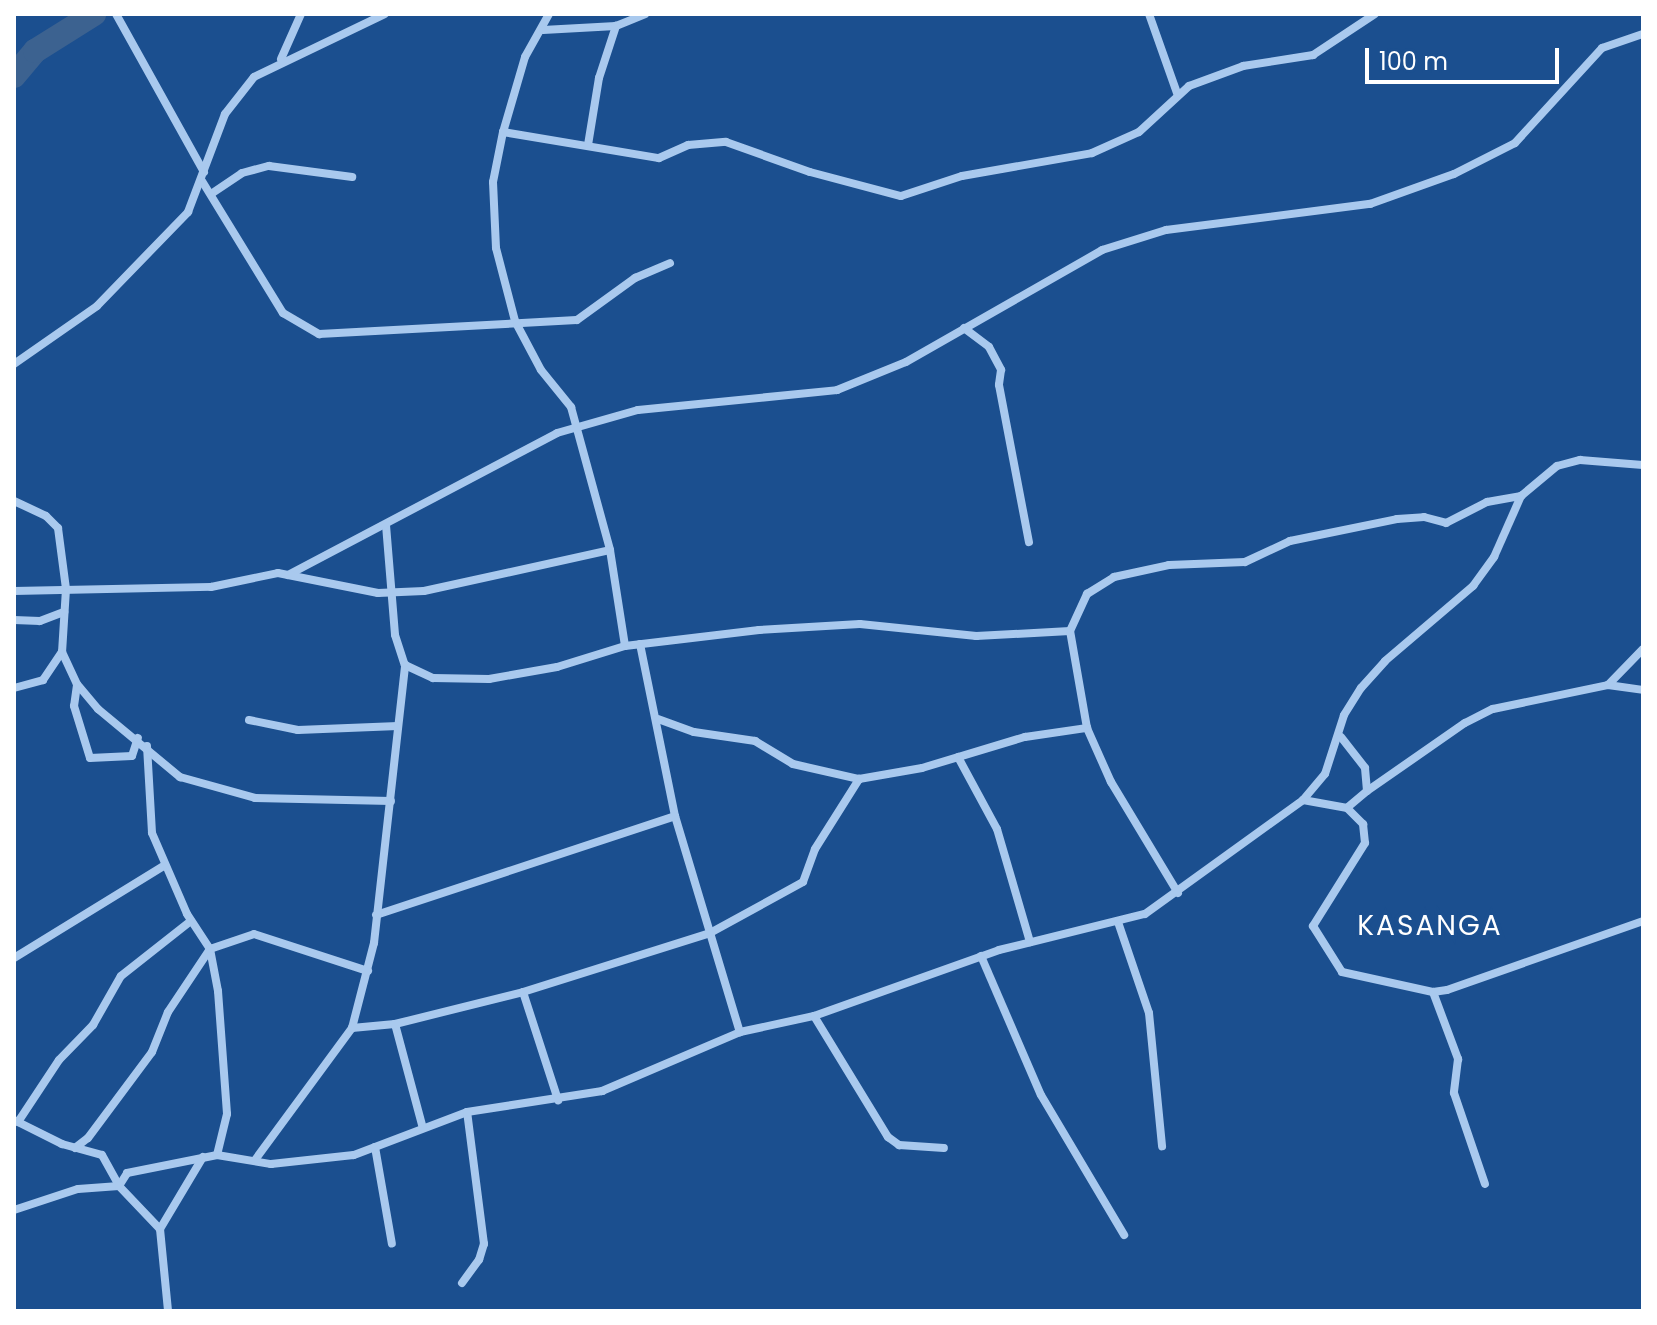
<!DOCTYPE html>
<html>
<head>
<meta charset="utf-8">
<style>
  body { margin:0 }
  #map { position:relative; width:1657px; height:1325px; overflow:hidden; background:#1b4f8f; font-family:Poppins,sans-serif }
  div>[style] { position:absolute }
  [style*='--x'] { left:calc(var(--x)*1px); top:calc(var(--y)*1px); width:calc(var(--w)*1px); rotate:calc(var(--a)*1deg) }
  .river>* { height:24px; margin:-12px; padding:0 12px; transform-origin:12px; border-radius:12px; background:#3c6290 }
  .minor>* { height:8px; margin:-4px; padding:0 4px; transform-origin:4px; border-radius:4px; background:#a9c9ee }
  span { translate:-50% -50%; white-space:nowrap; text-align:center; line-height:1.15; -webkit-text-stroke:8px #1b4f8f; paint-order:stroke }
  .quarter-label { font-size:28px; color:#fff; letter-spacing:2px }
  .frame { position:absolute; inset:0; border:16px solid #fff; pointer-events:none }
  .scale { position:absolute; left:1365px; top:48px; width:194px; height:36px; box-sizing:border-box; border:4px solid #fff; border-top:0; padding-left:10px; font-size:24px; line-height:28px; white-space:nowrap; color:#fff; -webkit-text-stroke:6px #1b4f8f; paint-order:stroke }
</style>
</head>
<body>
<div id="map">
  <div class="river">
    <div style="--x:14;--y:76;--w:33;--a:-50"></div>
    <div style="--x:35;--y:51;--w:70;--a:-32.1"></div>
  </div>
  <div class="minor">
    <div style="--x:116;--y:14;--w:181;--a:60.9"></div>
    <div style="--x:549;--y:14;--w:49;--a:119.2"></div>
    <div style="--x:525;--y:57;--w:78;--a:106.3"></div>
    <div style="--x:503;--y:132;--w:51;--a:101.3"></div>
    <div style="--x:493;--y:182;--w:66;--a:87.4"></div>
    <div style="--x:496;--y:248;--w:75;--a:75.4"></div>
    <div style="--x:515;--y:321;--w:55;--a:62"></div>
    <div style="--x:541;--y:370;--w:48;--a:51"></div>
    <div style="--x:571;--y:407;--w:148;--a:74.7"></div>
    <div style="--x:610;--y:550;--w:97;--a:81.1"></div>
    <div style="--x:1149;--y:14;--w:84;--a:70.5"></div>
    <div style="--x:543;--y:30;--w:73;--a:-3.1"></div>
    <div style="--x:616;--y:26;--w:31;--a:-22"></div>
    <div style="--x:281;--y:59;--w:49;--a:-66"></div>
    <div style="--x:503;--y:132;--w:158;--a:9.5"></div>
    <div style="--x:659;--y:158;--w:32;--a:-24"></div>
    <div style="--x:688;--y:145;--w:38;--a:-5"></div>
    <div style="--x:726;--y:142;--w:89;--a:19.7"></div>
    <div style="--x:810;--y:172;--w:94;--a:14.8"></div>
    <div style="--x:901;--y:196;--w:64;--a:-18.2"></div>
    <div style="--x:962;--y:176;--w:132;--a:-10"></div>
    <div style="--x:1092;--y:153;--w:51;--a:-24.1"></div>
    <div style="--x:1139;--y:132;--w:68;--a:-42.6"></div>
    <div style="--x:1189;--y:86;--w:58;--a:-20.3"></div>
    <div style="--x:1243;--y:66;--w:71;--a:-8.9"></div>
    <div style="--x:1313;--y:55;--w:74;--a:-33.5"></div>
    <div style="--x:588;--y:145;--w:68;--a:-80.7"></div>
    <div style="--x:599;--y:78;--w:55;--a:-71.9"></div>
    <div style="--x:202;--y:181;--w:155;--a:58.5"></div>
    <div style="--x:283;--y:313;--w:42;--a:30.3"></div>
    <div style="--x:319;--y:334;--w:258;--a:-3.1"></div>
    <div style="--x:577;--y:320;--w:72;--a:-35.9"></div>
    <div style="--x:635;--y:278;--w:38;--a:-23"></div>
    <div style="--x:211;--y:194;--w:37;--a:-34"></div>
    <div style="--x:242;--y:173;--w:28;--a:-15"></div>
    <div style="--x:269;--y:166;--w:84;--a:7.5"></div>
    <div style="--x:964;--y:328;--w:31;--a:37"></div>
    <div style="--x:989;--y:347;--w:26;--a:62"></div>
    <div style="--x:1001;--y:370;--w:15;--a:98"></div>
    <div style="--x:999;--y:385;--w:160;--a:79.2"></div>
    <div style="--x:14;--y:364;--w:101;--a:-34.9"></div>
    <div style="--x:97;--y:306;--w:131;--a:-45.9"></div>
    <div style="--x:188;--y:212;--w:105;--a:-69.3"></div>
    <div style="--x:225;--y:114;--w:47;--a:-51.9"></div>
    <div style="--x:254;--y:77;--w:145;--a:-25.7"></div>
    <div style="--x:14;--y:501;--w:35;--a:25"></div>
    <div style="--x:46;--y:516;--w:17;--a:45"></div>
    <div style="--x:58;--y:528;--w:62;--a:82.5"></div>
    <div style="--x:66;--y:589;--w:63;--a:93.6"></div>
    <div style="--x:62;--y:652;--w:35;--a:65"></div>
    <div style="--x:77;--y:684;--w:33;--a:50"></div>
    <div style="--x:98;--y:709;--w:107;--a:39.7"></div>
    <div style="--x:180;--y:777;--w:78;--a:15.6"></div>
    <div style="--x:255;--y:798;--w:136;--a:1.3"></div>
    <div style="--x:386;--y:525;--w:110;--a:85.3"></div>
    <div style="--x:395;--y:635;--w:32;--a:72"></div>
    <div style="--x:405;--y:665;--w:31;--a:25"></div>
    <div style="--x:433;--y:678;--w:56;--a:1"></div>
    <div style="--x:489;--y:679;--w:69;--a:-10"></div>
    <div style="--x:557;--y:667;--w:71;--a:-17.2"></div>
    <div style="--x:625;--y:646;--w:135;--a:-6.8"></div>
    <div style="--x:759;--y:630;--w:101;--a:-3.4"></div>
    <div style="--x:860;--y:624;--w:117;--a:5.9"></div>
    <div style="--x:976;--y:636;--w:94;--a:-3"></div>
    <div style="--x:288;--y:575;--w:304;--a:-27.8"></div>
    <div style="--x:557;--y:433;--w:84;--a:-15.9"></div>
    <div style="--x:638;--y:410;--w:200;--a:-5.7"></div>
    <div style="--x:837;--y:390;--w:74;--a:-22.1"></div>
    <div style="--x:906;--y:362;--w:226;--a:-29.7"></div>
    <div style="--x:1102;--y:250;--w:67;--a:-17.4"></div>
    <div style="--x:1166;--y:230;--w:206;--a:-7.3"></div>
    <div style="--x:1370;--y:204;--w:89;--a:-19.7"></div>
    <div style="--x:1454;--y:174;--w:68;--a:-26.9"></div>
    <div style="--x:1515;--y:143;--w:129;--a:-47.5"></div>
    <div style="--x:1602;--y:48;--w:43;--a:-18.9"></div>
    <div style="--x:14;--y:591;--w:197;--a:-1.2"></div>
    <div style="--x:211;--y:587;--w:68;--a:-11.8"></div>
    <div style="--x:278;--y:573;--w:102;--a:11.3"></div>
    <div style="--x:378;--y:593;--w:46;--a:-2.5"></div>
    <div style="--x:424;--y:591;--w:190;--a:-12.4"></div>
    <div style="--x:14;--y:620;--w:26;--a:2"></div>
    <div style="--x:40;--y:621;--w:26;--a:-21"></div>
    <div style="--x:640;--y:644;--w:176;--a:78.5"></div>
    <div style="--x:675;--y:816;--w:226;--a:73.3"></div>
    <div style="--x:77;--y:685;--w:21;--a:98"></div>
    <div style="--x:74;--y:706;--w:54;--a:72.9"></div>
    <div style="--x:90;--y:758;--w:42;--a:-2.7"></div>
    <div style="--x:132;--y:756;--w:19;--a:-72"></div>
    <div style="--x:1608;--y:685;--w:35;--a:8"></div>
    <div style="--x:14;--y:688;--w:30;--a:-15"></div>
    <div style="--x:43;--y:680;--w:34;--a:-56"></div>
    <div style="--x:658;--y:719;--w:38;--a:20"></div>
    <div style="--x:694;--y:732;--w:62;--a:8.4"></div>
    <div style="--x:755;--y:741;--w:44;--a:31.2"></div>
    <div style="--x:793;--y:764;--w:68;--a:12.8"></div>
    <div style="--x:859;--y:779;--w:64;--a:-9.9"></div>
    <div style="--x:922;--y:768;--w:108;--a:-16.8"></div>
    <div style="--x:1025;--y:737;--w:63;--a:-8.3"></div>
    <div style="--x:249;--y:720;--w:50;--a:11.5"></div>
    <div style="--x:298;--y:730;--w:100;--a:-2.3"></div>
    <div style="--x:1341;--y:737;--w:39;--a:52"></div>
    <div style="--x:1365;--y:768;--w:23;--a:85"></div>
    <div style="--x:1367;--y:791;--w:26;--a:140"></div>
    <div style="--x:147;--y:746;--w:87;--a:86.7"></div>
    <div style="--x:152;--y:833;--w:88;--a:66.6"></div>
    <div style="--x:187;--y:914;--w:42;--a:56.7"></div>
    <div style="--x:210;--y:949;--w:43;--a:79.2"></div>
    <div style="--x:218;--y:991;--w:123;--a:85.8"></div>
    <div style="--x:227;--y:1114;--w:42;--a:103.7"></div>
    <div style="--x:958;--y:757;--w:82;--a:61.6"></div>
    <div style="--x:997;--y:829;--w:118;--a:73.7"></div>
    <div style="--x:1367;--y:791;--w:119;--a:-34.8"></div>
    <div style="--x:1465;--y:723;--w:31;--a:-27"></div>
    <div style="--x:1493;--y:709;--w:117;--a:-11.8"></div>
    <div style="--x:1608;--y:685;--w:50;--a:-45.8"></div>
    <div style="--x:1303;--y:800;--w:45;--a:10.3"></div>
    <div style="--x:1347;--y:808;--w:23;--a:45"></div>
    <div style="--x:1363;--y:824;--w:19;--a:84"></div>
    <div style="--x:1365;--y:843;--w:98;--a:122.1"></div>
    <div style="--x:1313;--y:926;--w:54;--a:57.8"></div>
    <div style="--x:1342;--y:972;--w:93;--a:12.4"></div>
    <div style="--x:1433;--y:992;--w:14;--a:-8"></div>
    <div style="--x:1447;--y:990;--w:208;--a:-19.4"></div>
    <div style="--x:1178;--y:893;--w:130;--a:-121.1"></div>
    <div style="--x:1111;--y:782;--w:59;--a:-114"></div>
    <div style="--x:1087;--y:728;--w:98;--a:-99.9"></div>
    <div style="--x:1070;--y:631;--w:41;--a:-65.3"></div>
    <div style="--x:1087;--y:594;--w:32;--a:-32"></div>
    <div style="--x:1114;--y:577;--w:56;--a:-12.3"></div>
    <div style="--x:1169;--y:565;--w:76;--a:-2.3"></div>
    <div style="--x:1245;--y:562;--w:50;--a:-25"></div>
    <div style="--x:1290;--y:541;--w:109;--a:-11.6"></div>
    <div style="--x:1397;--y:519;--w:27;--a:-4"></div>
    <div style="--x:1424;--y:517;--w:23;--a:15"></div>
    <div style="--x:1446;--y:523;--w:46;--a:-27.1"></div>
    <div style="--x:1487;--y:502;--w:35;--a:-10"></div>
    <div style="--x:376;--y:915;--w:315;--a:-18.3"></div>
    <div style="--x:1118;--y:922;--w:96;--a:71.2"></div>
    <div style="--x:1149;--y:1013;--w:134;--a:84.4"></div>
    <div style="--x:981;--y:956;--w:151;--a:66.7"></div>
    <div style="--x:1041;--y:1095;--w:163;--a:59.3"></div>
    <div style="--x:14;--y:958;--w:177;--a:-31.6"></div>
    <div style="--x:523;--y:992;--w:114;--a:72"></div>
    <div style="--x:1433;--y:992;--w:72;--a:69.5"></div>
    <div style="--x:1458;--y:1059;--w:34;--a:97"></div>
    <div style="--x:1454;--y:1093;--w:96;--a:71.2"></div>
    <div style="--x:814;--y:1016;--w:142;--a:58.6"></div>
    <div style="--x:888;--y:1137;--w:14;--a:36"></div>
    <div style="--x:899;--y:1145;--w:45;--a:3.8"></div>
    <div style="--x:395;--y:1024;--w:105;--a:75"></div>
    <div style="--x:352;--y:1028;--w:43;--a:-5.3"></div>
    <div style="--x:395;--y:1024;--w:132;--a:-14"></div>
    <div style="--x:523;--y:992;--w:196;--a:-17.5"></div>
    <div style="--x:710;--y:933;--w:106;--a:-28.7"></div>
    <div style="--x:803;--y:882;--w:35;--a:-70"></div>
    <div style="--x:815;--y:849;--w:83;--a:-57.8"></div>
    <div style="--x:14;--y:1120;--w:54;--a:26.6"></div>
    <div style="--x:62;--y:1144;--w:41;--a:15.4"></div>
    <div style="--x:102;--y:1155;--w:35;--a:61"></div>
    <div style="--x:18;--y:1122;--w:74;--a:-56.5"></div>
    <div style="--x:59;--y:1060;--w:49;--a:-45.8"></div>
    <div style="--x:93;--y:1025;--w:56;--a:-60.3"></div>
    <div style="--x:121;--y:976;--w:89;--a:-38.2"></div>
    <div style="--x:375;--y:1147;--w:98;--a:80.1"></div>
    <div style="--x:75;--y:1148;--w:16;--a:-38"></div>
    <div style="--x:88;--y:1138;--w:107;--a:-53.3"></div>
    <div style="--x:152;--y:1052;--w:43;--a:-68.2"></div>
    <div style="--x:168;--y:1012;--w:76;--a:-56.3"></div>
    <div style="--x:210;--y:949;--w:46;--a:-18.8"></div>
    <div style="--x:254;--y:934;--w:120;--a:18"></div>
    <div style="--x:255;--y:1160;--w:164;--a:-53.7"></div>
    <div style="--x:352;--y:1028;--w:88;--a:-75.5"></div>
    <div style="--x:374;--y:943;--w:280;--a:-83.6"></div>
    <div style="--x:119;--y:1186;--w:15;--a:-58"></div>
    <div style="--x:127;--y:1173;--w:92;--a:-11.3"></div>
    <div style="--x:217;--y:1155;--w:55;--a:9.5"></div>
    <div style="--x:271;--y:1164;--w:83;--a:-6.2"></div>
    <div style="--x:354;--y:1155;--w:121;--a:-20.8"></div>
    <div style="--x:467;--y:1112;--w:137;--a:-8.8"></div>
    <div style="--x:602;--y:1091;--w:150;--a:-23.1"></div>
    <div style="--x:740;--y:1032;--w:76;--a:-12.2"></div>
    <div style="--x:814;--y:1016;--w:196;--a:-19.6"></div>
    <div style="--x:999;--y:950;--w:150;--a:-13.9"></div>
    <div style="--x:1145;--y:914;--w:195;--a:-35.8"></div>
    <div style="--x:1303;--y:800;--w:34;--a:-50"></div>
    <div style="--x:1325;--y:774;--w:62;--a:-72.1"></div>
    <div style="--x:1344;--y:715;--w:32;--a:-58"></div>
    <div style="--x:1361;--y:688;--w:36;--a:-48"></div>
    <div style="--x:1385;--y:661;--w:116;--a:-40.4"></div>
    <div style="--x:1473;--y:586;--w:36;--a:-54"></div>
    <div style="--x:1494;--y:557;--w:67;--a:-66.1"></div>
    <div style="--x:1521;--y:496;--w:47;--a:-39.8"></div>
    <div style="--x:1557;--y:466;--w:24;--a:-15"></div>
    <div style="--x:1580;--y:460;--w:63;--a:4.5"></div>
    <div style="--x:14;--y:1210;--w:67;--a:-18.2"></div>
    <div style="--x:78;--y:1189;--w:41;--a:-4.2"></div>
    <div style="--x:119;--y:1186;--w:59;--a:46.4"></div>
    <div style="--x:160;--y:1229;--w:82;--a:84.4"></div>
    <div style="--x:160;--y:1229;--w:84;--a:-59.2"></div>
    <div style="--x:462;--y:1283;--w:29;--a:-54"></div>
    <div style="--x:479;--y:1260;--w:17;--a:-73"></div>
    <div style="--x:484;--y:1244;--w:133;--a:-97.3"></div>
  </div>
  <div class="quarter-label">
    <span style="left:1430px;top:926px">KASANGA</span>
  </div>
  <div class="frame"></div>
  <div class="scale">100 m</div>
</div>
</body>
</html>
